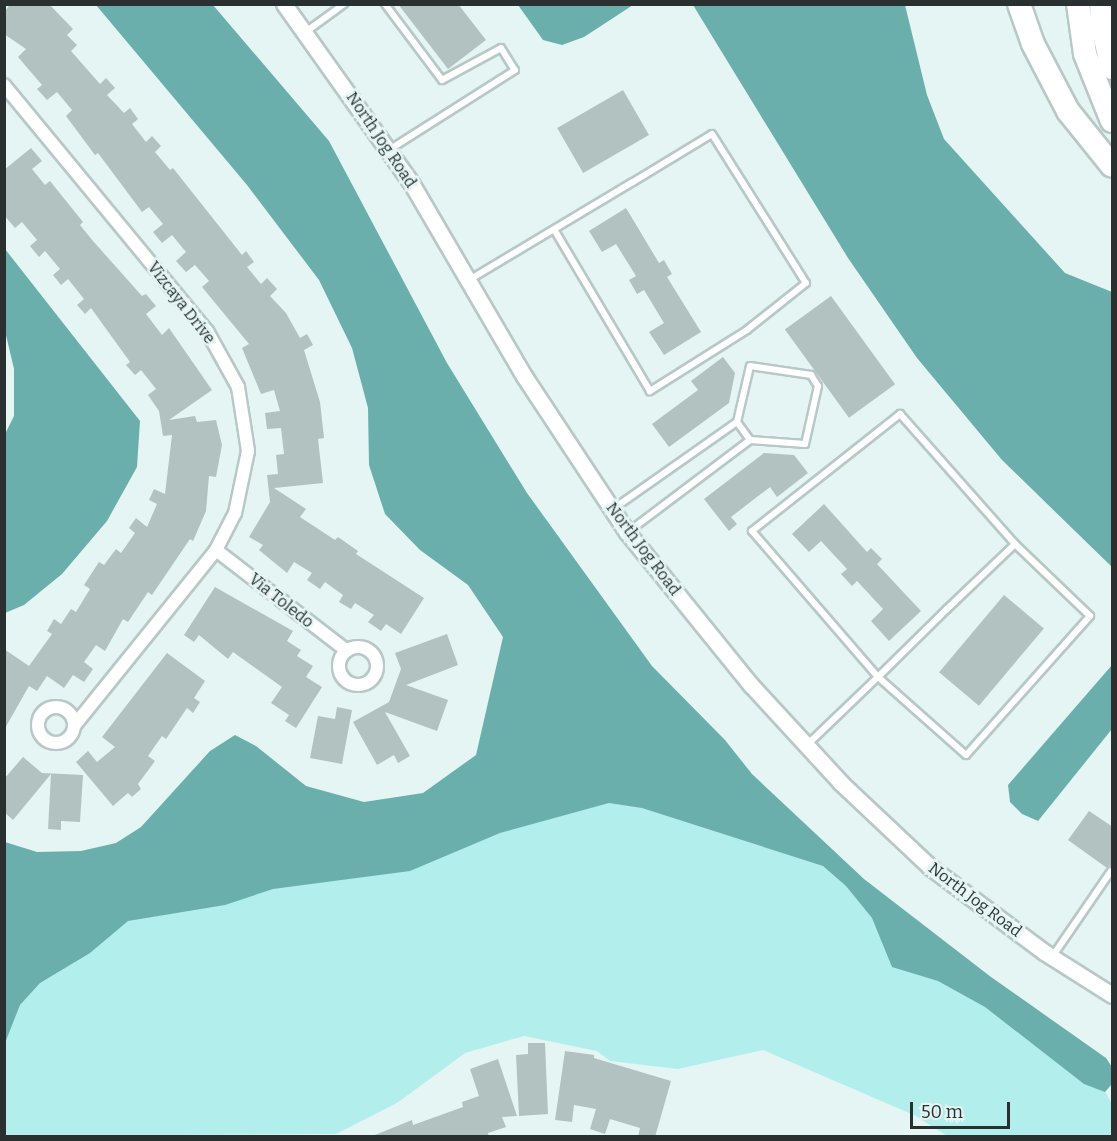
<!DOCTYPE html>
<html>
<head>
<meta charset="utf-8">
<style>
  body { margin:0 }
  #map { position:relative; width:1117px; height:1141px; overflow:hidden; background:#e4f5f4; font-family:Bitter,serif }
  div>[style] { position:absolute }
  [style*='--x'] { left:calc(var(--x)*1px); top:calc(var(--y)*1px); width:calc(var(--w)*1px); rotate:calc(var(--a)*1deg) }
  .green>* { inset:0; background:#b2eeec }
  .water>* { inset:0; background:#6bafad }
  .building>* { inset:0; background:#b2c2c1; transform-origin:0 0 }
  .roads { filter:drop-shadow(2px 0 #b7c8c7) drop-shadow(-2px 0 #b7c8c7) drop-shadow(0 2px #b7c8c7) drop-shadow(0 -2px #b7c8c7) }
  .service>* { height:6px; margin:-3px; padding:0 3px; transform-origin:3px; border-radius:3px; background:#fff }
  .minor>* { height:12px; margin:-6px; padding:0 6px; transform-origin:6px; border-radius:6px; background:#fff }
  .minor>.ring { margin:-6px; padding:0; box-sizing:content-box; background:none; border:12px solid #fff; border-radius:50% }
  .tertiary>* { height:15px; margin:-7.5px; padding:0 7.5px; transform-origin:7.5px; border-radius:7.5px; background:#fff }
  .motorway>* { height:22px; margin:-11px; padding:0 11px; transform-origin:11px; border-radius:11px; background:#fff }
  span { translate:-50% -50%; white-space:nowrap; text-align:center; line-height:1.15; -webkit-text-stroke:5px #e4f5f4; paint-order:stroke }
  .street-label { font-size:16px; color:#2a3030 }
  .frame { position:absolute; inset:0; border:6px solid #2a3030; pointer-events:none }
  .scale { position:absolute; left:910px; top:1102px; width:100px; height:27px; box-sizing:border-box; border:3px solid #2a3030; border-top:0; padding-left:8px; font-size:18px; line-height:21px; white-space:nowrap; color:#2a3030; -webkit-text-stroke:4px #e4f5f4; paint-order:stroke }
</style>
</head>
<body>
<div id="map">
  <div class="green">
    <div style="clip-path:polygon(611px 781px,799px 839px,1090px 1065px,1112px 1104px,1112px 1136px,947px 1136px,916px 1116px,763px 1050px,678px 1069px,610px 1061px,597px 1051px,524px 1036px,465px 1053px,397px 1103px,336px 1134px,5px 1136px,5px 978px,35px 948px)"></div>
  </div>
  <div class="water">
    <div style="clip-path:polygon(213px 5px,329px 141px,447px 363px,527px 493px,652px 666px,725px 740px,752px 774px,864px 879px,991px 977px,1106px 1058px,1112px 1067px,1112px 1084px,1105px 1092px,1084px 1084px,985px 1007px,938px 981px,892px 967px,872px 918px,846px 886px,823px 866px,642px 808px,609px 803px,500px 833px,410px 871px,273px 889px,225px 905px,128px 921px,90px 953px,40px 983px,20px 1005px,5px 1043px,5px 842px,37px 852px,81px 851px,116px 843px,141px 827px,210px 751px,235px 735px,256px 746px,306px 786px,364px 802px,423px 793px,476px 755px,503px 637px,468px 585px,420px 550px,385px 514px,369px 465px,368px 408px,352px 348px,319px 280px,247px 185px,96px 5px)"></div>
    <div style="clip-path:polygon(518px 5px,633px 5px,584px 37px,562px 45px,543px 40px)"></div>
    <div style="clip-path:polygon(693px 5px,905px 5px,927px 95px,944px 139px,1065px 273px,1112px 292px,1112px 567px,1002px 460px,917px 358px,848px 258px)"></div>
    <div style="clip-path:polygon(5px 249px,140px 421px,137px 467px,107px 521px,62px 574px,24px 605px,5px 613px,4px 436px,14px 416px,14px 369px,5px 331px)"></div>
    <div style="clip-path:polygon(1112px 665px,1112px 729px,1038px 821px,1022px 814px,1010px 802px,1008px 785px)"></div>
  </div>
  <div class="building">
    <div style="clip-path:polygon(10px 4px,49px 4px,73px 29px,67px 35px,77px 45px,71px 51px,100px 84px,106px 78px,115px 88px,107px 95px,124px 113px,130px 108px,138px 119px,132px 124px,146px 142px,152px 136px,161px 146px,155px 152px,170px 170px,173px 168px,242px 255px,246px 251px,254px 262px,247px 267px,261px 284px,267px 278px,277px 289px,270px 296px,286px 313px,300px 338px,307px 334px,313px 345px,304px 350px,320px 402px,324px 438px,318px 439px,323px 483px,274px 488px,306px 509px,300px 517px,335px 540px,338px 537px,358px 551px,356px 554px,424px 598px,401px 634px,386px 624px,381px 631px,368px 622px,374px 615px,355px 603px,351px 609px,339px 602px,343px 595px,325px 582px,320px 589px,307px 580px,312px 573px,294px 562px,287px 573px,259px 550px,263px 545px,249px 537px,270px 502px,267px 475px,278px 474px,276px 455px,284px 454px,281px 428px,267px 429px,265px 413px,280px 411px,274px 390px,261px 394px,242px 348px,249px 344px,202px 287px,209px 281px,195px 265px,186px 272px,176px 261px,186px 252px,172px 235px,162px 243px,153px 232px,163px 224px,149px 207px,142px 212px,98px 153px,95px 155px,86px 143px,66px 116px,72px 110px,57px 92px,47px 100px,37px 89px,42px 85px,18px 57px,26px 49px,4px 34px,4px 13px)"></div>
    <div style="clip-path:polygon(398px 4px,458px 4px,486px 40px,448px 69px)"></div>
    <div style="left:623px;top:90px;width:52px;height:76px;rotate:60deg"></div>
    <div style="clip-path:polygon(31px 148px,42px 161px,32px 169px,45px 185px,50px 181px,83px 222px,80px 225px,93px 241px,142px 296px,146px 294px,156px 306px,146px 314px,162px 335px,169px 328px,212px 390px,169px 420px,195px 416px,197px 422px,216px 420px,222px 445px,216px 477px,209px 476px,206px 511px,193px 541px,190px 539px,152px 595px,148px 592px,128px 622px,123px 619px,105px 651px,96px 645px,84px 662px,93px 669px,84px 682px,73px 675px,64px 688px,47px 676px,37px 691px,29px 686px,4px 730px,4px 649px,29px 666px,52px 634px,47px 631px,54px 619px,61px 624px,71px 609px,76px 612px,90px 589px,84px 585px,99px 562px,104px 565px,116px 549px,121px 553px,135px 533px,129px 528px,136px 518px,147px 527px,157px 504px,149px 500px,154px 489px,165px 494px,172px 435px,163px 436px,159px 411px,148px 395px,156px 389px,141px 370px,135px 375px,126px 365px,130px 362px,91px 308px,85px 314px,77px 305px,84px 299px,68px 279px,61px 285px,53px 275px,60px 269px,45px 251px,39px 257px,30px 246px,37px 240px,22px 222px,15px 228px,4px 215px,4px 170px)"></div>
    <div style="clip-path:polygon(626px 208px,659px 263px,664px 260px,672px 274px,667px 277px,701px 332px,664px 355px,649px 332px,664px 323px,644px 290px,637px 294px,629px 280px,636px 276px,616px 244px,602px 252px,589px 231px)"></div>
    <div style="left:831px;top:296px;width:109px;height:57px;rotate:54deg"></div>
    <div style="clip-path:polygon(723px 357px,735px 373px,729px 403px,669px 447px,652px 424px,698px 390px,691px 381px)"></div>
    <div style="clip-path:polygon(764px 453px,794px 455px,808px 473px,777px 497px,770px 487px,731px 517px,737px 524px,729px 531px,704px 499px)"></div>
    <div style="clip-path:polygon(824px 504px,867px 552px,871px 548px,882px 559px,877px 564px,921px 611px,889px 641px,871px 621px,883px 609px,857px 581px,852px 586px,841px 574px,847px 569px,821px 541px,809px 552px,792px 534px)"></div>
    <div style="clip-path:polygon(215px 587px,293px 631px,287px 641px,301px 650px,297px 656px,313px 666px,306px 677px,322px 687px,296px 728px,285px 721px,289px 715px,271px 703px,282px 687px,233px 652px,228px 659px,199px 635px,194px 642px,184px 635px)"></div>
    <div style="left:1004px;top:595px;width:52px;height:101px;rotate:40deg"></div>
    <div style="clip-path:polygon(447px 634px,458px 665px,406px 685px,448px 700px,437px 731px,385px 712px,410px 756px,398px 763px,394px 755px,377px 765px,353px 722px,389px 702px,401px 669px,395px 653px)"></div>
    <div style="clip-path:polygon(167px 653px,205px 681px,194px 698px,200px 702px,193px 713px,187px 708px,166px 739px,162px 736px,148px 756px,155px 761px,138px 784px,141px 789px,132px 797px,128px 793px,113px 806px,76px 762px,88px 751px,97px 762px,115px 747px,102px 737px)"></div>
    <div style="clip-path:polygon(337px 707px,352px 710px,342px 764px,310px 758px,318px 716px,335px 719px)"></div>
    <div style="clip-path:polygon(23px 757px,42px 773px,83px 775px,80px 822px,61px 821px,61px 830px,48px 829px,51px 774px,13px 820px,4px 812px,4px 779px)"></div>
    <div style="clip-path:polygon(1089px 811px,1113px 827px,1113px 866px,1107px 868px,1068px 840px)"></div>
    <div style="clip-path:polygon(528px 1043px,545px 1043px,548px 1114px,519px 1116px,516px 1055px,528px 1054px)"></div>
    <div style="clip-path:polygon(565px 1051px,594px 1055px,594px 1058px,671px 1081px,655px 1137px,638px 1137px,640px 1128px,610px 1119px,605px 1134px,590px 1129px,596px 1109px,574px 1105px,572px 1122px,555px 1120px)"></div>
    <div style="clip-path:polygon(498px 1059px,517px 1116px,502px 1117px,506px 1127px,488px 1133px,489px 1137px,370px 1137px,412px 1120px,413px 1125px,463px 1107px,462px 1102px,479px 1096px,470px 1069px)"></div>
  </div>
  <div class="roads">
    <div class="service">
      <div style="--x:385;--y:4;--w:95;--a:53.1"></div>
      <div style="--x:442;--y:80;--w:67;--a:-28.5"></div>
      <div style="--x:501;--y:48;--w:26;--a:58"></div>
      <div style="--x:515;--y:70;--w:149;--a:147.6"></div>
      <div style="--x:307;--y:31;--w:46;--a:-36.1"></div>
      <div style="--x:469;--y:280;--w:191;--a:-30.9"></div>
      <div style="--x:633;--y:182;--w:92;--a:-31.3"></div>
      <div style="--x:712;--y:134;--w:176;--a:57.8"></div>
      <div style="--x:806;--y:283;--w:75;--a:141.5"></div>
      <div style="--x:747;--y:330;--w:115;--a:147.8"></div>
      <div style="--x:650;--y:391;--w:188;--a:-120.7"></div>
      <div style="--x:737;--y:422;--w:22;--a:54"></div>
      <div style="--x:613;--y:509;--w:151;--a:-35.1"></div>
      <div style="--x:737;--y:422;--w:57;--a:-76.9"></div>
      <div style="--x:750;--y:366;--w:62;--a:8.4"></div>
      <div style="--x:811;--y:375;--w:13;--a:58"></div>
      <div style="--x:818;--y:386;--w:59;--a:102.6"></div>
      <div style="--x:805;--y:444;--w:55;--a:-175.8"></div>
      <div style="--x:750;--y:440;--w:153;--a:143"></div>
      <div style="--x:807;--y:745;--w:98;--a:-43.8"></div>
      <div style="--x:878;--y:677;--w:97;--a:-44.6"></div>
      <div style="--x:947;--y:609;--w:94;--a:-43.7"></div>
      <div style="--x:1015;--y:544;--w:104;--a:43.8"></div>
      <div style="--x:1090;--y:616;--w:186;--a:131.7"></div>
      <div style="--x:966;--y:755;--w:118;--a:-138.4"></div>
      <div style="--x:878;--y:677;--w:193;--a:-130.8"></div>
      <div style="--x:752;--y:531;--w:189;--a:-38.3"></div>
      <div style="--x:900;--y:414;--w:174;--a:48.5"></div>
      <div style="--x:1052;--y:957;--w:104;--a:-55.5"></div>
    </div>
    <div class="minor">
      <div style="--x:4;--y:85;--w:319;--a:50.5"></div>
      <div style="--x:207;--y:331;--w:64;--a:61"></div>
      <div style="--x:238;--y:387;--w:65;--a:81.1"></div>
      <div style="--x:248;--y:451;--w:63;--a:101.8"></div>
      <div style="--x:235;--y:513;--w:42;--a:117.2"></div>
      <div style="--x:216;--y:550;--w:226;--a:128.9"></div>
      <div style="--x:216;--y:550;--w:165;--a:37.6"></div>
      <div class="ring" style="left:339px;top:647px;width:26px;height:26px"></div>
      <div class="ring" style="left:38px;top:707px;width:24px;height:24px"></div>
    </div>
    <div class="tertiary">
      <div style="--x:284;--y:4;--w:217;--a:54.6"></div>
      <div style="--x:410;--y:181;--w:226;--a:59.7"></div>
      <div style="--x:524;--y:376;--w:187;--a:56.6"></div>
      <div style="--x:627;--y:532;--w:197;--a:51"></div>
      <div style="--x:751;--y:685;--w:133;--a:47.4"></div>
      <div style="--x:841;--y:783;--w:122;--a:43.3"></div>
      <div style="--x:930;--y:867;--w:142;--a:36.7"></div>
      <div style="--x:1044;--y:952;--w:80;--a:32.3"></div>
    </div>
    <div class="motorway">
      <div style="--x:1019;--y:4;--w:42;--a:70.7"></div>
      <div style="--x:1033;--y:44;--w:76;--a:62.4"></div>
      <div style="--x:1068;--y:111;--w:70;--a:51.3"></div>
      <div style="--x:1078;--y:4;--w:50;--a:82"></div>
      <div style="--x:1085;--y:54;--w:72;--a:68.1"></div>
      <div style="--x:1101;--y:4;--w:21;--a:87"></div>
      <div style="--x:1102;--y:25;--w:44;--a:76.9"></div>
    </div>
  </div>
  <div class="street-label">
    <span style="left:381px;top:140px;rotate:56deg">North Jog Road</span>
    <span style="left:181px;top:303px;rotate:52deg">Vizcaya Drive</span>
    <span style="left:643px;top:549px;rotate:53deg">North Jog Road</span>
    <span style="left:281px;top:601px;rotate:38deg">Via Toledo</span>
    <span style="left:975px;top:900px;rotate:37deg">North Jog Road</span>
  </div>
  <div class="frame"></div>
  <div class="scale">50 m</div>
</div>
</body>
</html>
